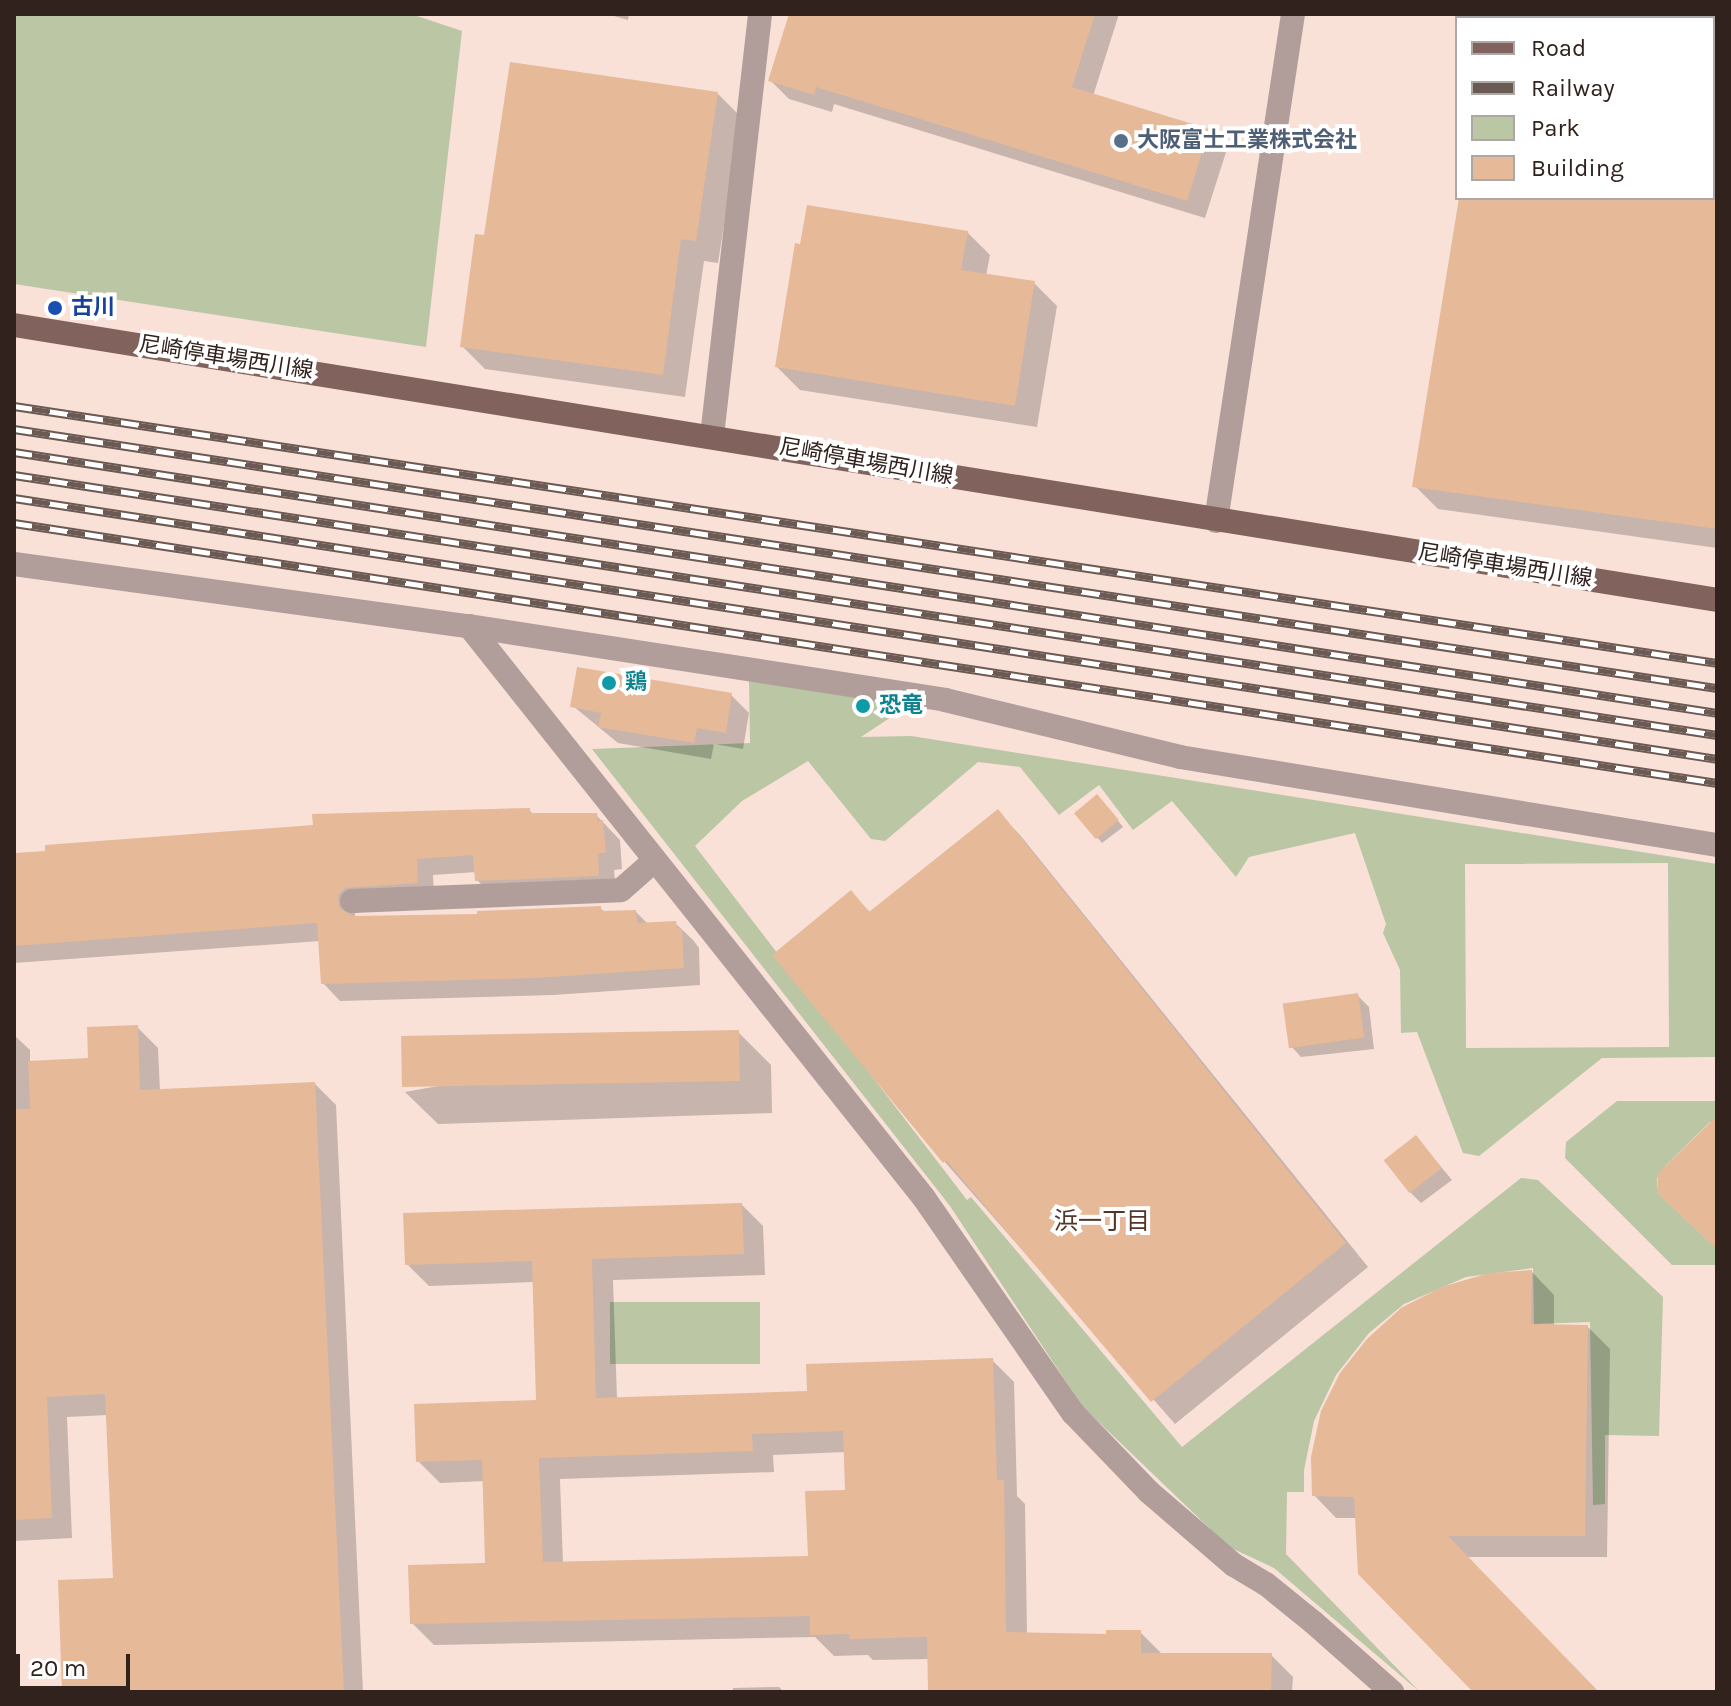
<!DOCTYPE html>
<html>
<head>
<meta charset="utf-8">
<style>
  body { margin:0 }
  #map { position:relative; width:1731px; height:1706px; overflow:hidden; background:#f9e1d8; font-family:Karla,"Noto Sans JP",sans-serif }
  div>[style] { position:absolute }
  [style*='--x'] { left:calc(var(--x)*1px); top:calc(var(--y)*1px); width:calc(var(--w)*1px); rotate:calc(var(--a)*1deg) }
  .green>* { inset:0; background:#bac6a4; transform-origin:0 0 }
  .shadow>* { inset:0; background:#0003 }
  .building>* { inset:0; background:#e6b999; transform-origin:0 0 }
  .minor>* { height:24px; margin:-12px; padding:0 12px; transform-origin:12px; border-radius:12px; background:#b19e9b }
  .major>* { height:24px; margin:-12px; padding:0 12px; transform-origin:12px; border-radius:12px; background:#81625d }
  .rail>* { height:9px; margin-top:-4.5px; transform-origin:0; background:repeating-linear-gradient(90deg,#fff 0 18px,#6b5953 0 36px); box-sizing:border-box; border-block:2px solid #6b5953 }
  .dots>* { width:22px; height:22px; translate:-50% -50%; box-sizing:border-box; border:4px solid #fff; border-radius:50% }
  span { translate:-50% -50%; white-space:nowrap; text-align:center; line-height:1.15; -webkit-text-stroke:8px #fff; paint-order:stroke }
  .service-label { font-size:22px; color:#4e5e75; font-weight:700 }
  .left { translate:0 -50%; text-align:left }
  .transit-label { font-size:22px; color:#164399; font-weight:700 }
  .street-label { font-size:22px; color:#31221d }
  .culture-label { font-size:22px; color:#0d838f; font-weight:700 }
  .neighbourhood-label { font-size:24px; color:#543529 }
  .frame { position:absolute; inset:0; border:16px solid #31221d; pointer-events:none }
  .legend { position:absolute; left:1455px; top:16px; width:260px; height:184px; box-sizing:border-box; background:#fff; border:2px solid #ada7a5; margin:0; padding:10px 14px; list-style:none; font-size:24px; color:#31221d }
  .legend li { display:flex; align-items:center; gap:16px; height:40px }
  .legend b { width:40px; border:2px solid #ada7a5 }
  .scale { position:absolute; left:16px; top:1654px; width:114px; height:36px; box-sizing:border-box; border:4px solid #31221d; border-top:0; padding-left:10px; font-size:24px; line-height:28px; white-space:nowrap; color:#31221d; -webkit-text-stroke:6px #fff; paint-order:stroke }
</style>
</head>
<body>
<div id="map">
  <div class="green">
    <div style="clip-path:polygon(14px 14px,411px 14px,462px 31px,426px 347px,14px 284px)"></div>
    <div style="clip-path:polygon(evenodd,749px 681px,909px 705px,861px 737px,911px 736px,1717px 864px,1717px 1057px,1602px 1058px,1479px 1156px,1463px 1153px,1417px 1032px,1401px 1033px,1400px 970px,1383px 933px,1386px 924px,1355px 833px,1249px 857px,1236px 877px,1172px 801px,1133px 830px,1099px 785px,1059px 815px,1020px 767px,978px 762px,885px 841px,871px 839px,808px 761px,742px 801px,695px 846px,967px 1200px,971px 1197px,1182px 1447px,1521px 1178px,1538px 1180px,1663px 1297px,1659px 1436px,1605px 1435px,1605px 1504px,1593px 1505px,1590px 1322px,1534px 1324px,1533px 1268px,1466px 1277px,1404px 1304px,1369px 1333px,1336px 1375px,1314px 1421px,1304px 1470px,1304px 1492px,1287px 1492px,1286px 1554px,1420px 1692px,1274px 1568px,1229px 1547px,1082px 1406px,950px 1206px,592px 749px,750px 743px,749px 681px,1668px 863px,1669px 1047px,1466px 1048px,1465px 864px,1668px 863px)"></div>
    <div style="clip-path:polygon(1617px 1101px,1717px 1101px,1717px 1122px,1710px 1122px,1665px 1166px,1664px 1177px,1657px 1178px,1657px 1187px,1664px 1199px,1712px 1244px,1717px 1244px,1717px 1265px,1672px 1265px,1565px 1158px,1566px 1142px)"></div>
    <div style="left:760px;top:1302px;width:62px;height:150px;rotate:90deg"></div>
  </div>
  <div class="shadow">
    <div style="clip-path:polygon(607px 14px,629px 14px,628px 20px)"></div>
    <div style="clip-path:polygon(791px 14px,1119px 14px,1093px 96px,1208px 131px,1227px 149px,1205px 218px,834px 104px,832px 112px,789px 99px,770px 80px)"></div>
    <div style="clip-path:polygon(1486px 14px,1717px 14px,1717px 66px,1713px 65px,1713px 18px,1490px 18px)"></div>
    <div style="clip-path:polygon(718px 94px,741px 117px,718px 263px,704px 261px,685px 397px,485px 369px,462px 346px,486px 238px)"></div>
    <div style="clip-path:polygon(1713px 162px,1717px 162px,1717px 548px,1438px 509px,1415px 486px,1461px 198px,1713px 198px)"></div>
    <div style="clip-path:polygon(967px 232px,990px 255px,986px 276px,1034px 283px,1057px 306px,1037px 427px,800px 390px,777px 367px)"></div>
    <div style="clip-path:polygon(731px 695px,749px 713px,743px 749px,714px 744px,711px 759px,618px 743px,573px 706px)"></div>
    <div style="clip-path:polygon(1102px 801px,1123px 827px,1102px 843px,1076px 813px)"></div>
    <div style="clip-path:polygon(529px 810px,534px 815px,596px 815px,620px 840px,622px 869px,614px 870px,616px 892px,494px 897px,477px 880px,476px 872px,433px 875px,434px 900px,355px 913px,355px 918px,420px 918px,600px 908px,606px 913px,636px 912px,648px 924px,675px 923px,693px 940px,699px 948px,700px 985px,553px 995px,340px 1001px,323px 983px,320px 941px,14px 963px,14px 855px)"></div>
    <div style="clip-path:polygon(998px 812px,1020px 835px,1368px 1267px,1175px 1424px,944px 1161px,851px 893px,871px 913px)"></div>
    <div style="clip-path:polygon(1357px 995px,1369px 1007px,1374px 1049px,1301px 1057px,1290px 1045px)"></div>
    <div style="clip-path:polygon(137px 1027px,158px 1048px,160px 1091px,315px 1084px,336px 1105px,363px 1692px,64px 1692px,115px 1580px,108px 1415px,67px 1417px,72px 1538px,14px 1541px,14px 1035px,30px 1050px,30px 1063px,91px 1059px)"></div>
    <div style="clip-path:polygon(738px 1032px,771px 1065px,772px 1113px,438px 1124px,405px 1092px)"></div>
    <div style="clip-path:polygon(1416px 1137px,1452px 1180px,1421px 1203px,1410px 1192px)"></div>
    <div style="clip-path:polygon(evenodd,742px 1205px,763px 1226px,765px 1275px,613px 1280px,617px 1399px,809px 1393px,992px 1360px,1014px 1382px,1017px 1496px,1025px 1504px,1027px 1635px,1109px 1636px,1140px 1632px,1163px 1655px,1271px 1655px,1293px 1677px,1292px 1692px,930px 1692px,929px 1659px,873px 1660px,868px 1655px,834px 1656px,815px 1637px,434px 1645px,412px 1623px,487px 1565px,485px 1481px,440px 1483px,418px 1461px,538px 1402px,534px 1282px,429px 1286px,407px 1264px,742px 1205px,846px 1452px,847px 1492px,810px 1558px,563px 1564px,560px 1479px,774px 1472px,773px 1455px,846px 1452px)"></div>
    <div style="clip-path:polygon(1532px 1272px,1554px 1295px,1554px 1326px,1588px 1327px,1610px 1349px,1607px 1557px,1467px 1557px,1597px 1692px,1476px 1692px,1357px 1518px,1336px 1518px,1314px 1495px)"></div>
    <div style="clip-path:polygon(779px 1687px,784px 1692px,733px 1692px,733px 1688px)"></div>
  </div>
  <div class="building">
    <div style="clip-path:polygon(789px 14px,1095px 14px,1072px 87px,1209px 129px,1187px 201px,816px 87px,814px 95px,768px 81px)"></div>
    <div style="clip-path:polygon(510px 62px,718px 92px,696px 241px,681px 239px,663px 375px,460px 347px,475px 234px,484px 235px)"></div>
    <div style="clip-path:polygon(1459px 198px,1717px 198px,1717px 529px,1412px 487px)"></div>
    <div style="clip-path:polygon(807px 205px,968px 231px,961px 270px,1035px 281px,1015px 406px,775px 367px,795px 243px,800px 244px)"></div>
    <div style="clip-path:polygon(577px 667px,732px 693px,726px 733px,697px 728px,694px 743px,598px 727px,601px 713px,570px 707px)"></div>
    <div style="left:1097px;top:794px;width:34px;height:30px;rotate:50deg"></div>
    <div style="clip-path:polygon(530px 808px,530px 813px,597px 813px,598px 821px,603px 820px,606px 853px,598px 853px,599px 876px,475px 881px,473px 855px,417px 859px,418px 883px,345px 888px,338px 895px,339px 908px,353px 916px,477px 914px,477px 911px,601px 906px,601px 911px,636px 910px,637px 923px,676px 921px,677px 928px,682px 929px,684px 968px,535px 978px,321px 984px,317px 923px,14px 946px,14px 853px,45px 851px,45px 845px,313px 825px,312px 814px)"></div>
    <div style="clip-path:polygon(998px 809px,1346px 1243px,1151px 1402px,946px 1160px,943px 1163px,772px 955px,851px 890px,869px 912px)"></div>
    <div style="left:1358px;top:993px;width:45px;height:76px;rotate:82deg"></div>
    <div style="clip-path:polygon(138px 1025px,140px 1090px,315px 1082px,344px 1692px,62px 1692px,58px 1580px,113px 1578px,105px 1394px,47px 1397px,52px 1518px,14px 1520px,14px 1109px,30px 1109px,28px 1061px,88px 1058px,87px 1027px)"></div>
    <div style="left:739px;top:1030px;width:51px;height:338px;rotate:89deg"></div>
    <div style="clip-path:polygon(1717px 1116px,1717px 1249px,1657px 1193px,1658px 1173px)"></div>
    <div style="left:1416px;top:1135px;width:42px;height:41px;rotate:52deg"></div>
    <div style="clip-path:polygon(evenodd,742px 1203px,744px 1254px,592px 1259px,596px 1398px,807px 1391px,806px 1364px,993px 1358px,997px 1480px,1004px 1480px,1006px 1632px,1106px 1634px,1106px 1630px,1141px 1630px,1141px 1653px,1272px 1653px,1271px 1692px,928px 1692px,927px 1637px,850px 1639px,849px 1634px,810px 1635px,810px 1616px,410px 1624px,408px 1565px,485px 1563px,482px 1460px,416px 1462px,414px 1404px,536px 1400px,532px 1261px,405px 1265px,403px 1213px,742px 1203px,843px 1431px,845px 1490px,805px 1491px,808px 1556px,543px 1562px,539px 1458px,753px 1451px,752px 1434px,843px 1431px)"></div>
    <div style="clip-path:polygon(1532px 1270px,1531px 1324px,1588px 1325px,1585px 1536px,1448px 1536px,1599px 1692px,1473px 1692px,1358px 1574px,1354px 1497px,1312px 1496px,1311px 1457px,1321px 1411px,1340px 1373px,1367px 1339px,1401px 1308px,1442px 1287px,1489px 1273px)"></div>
  </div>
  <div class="minor">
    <div style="--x:712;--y:436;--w:425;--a:-83.5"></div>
    <div style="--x:1216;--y:521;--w:513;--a:-81.36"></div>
    <div style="--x:14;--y:564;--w:459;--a:7.8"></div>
    <div style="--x:469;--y:626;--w:482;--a:8.8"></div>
    <div style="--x:945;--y:700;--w:242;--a:13.6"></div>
    <div style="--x:1180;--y:757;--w:544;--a:9.31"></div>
    <div style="--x:469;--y:626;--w:731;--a:51.5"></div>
    <div style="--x:924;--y:1198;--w:262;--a:55.3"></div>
    <div style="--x:1073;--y:1413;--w:110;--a:46.1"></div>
    <div style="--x:1149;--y:1492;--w:112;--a:40.7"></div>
    <div style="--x:1234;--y:1565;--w:37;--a:31"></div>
    <div style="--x:1266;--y:1584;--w:60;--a:39"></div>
    <div style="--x:1313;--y:1622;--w:106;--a:41.5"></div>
    <div style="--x:352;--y:901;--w:269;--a:-2.3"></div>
    <div style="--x:621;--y:890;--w:45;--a:-41.4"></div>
  </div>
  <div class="major">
    <div style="--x:14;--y:325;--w:1725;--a:9.17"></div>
  </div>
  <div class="rail">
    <div style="--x:14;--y:406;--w:1722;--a:8.58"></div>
    <div style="--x:14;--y:429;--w:1723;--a:8.65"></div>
    <div style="--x:14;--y:452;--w:1723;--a:8.71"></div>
    <div style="--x:14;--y:475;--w:1723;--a:8.68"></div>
    <div style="--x:14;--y:498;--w:1723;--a:8.71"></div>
    <div style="--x:14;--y:523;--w:1723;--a:8.68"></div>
  </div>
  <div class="dots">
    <div style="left:1121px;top:141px;background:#5c6f8a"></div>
    <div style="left:55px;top:308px;background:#1a4fb4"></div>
    <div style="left:609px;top:683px;background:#0f9aa8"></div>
    <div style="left:863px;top:706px;background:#0f9aa8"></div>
  </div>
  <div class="service-label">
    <span class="left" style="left:1137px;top:141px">大阪富士工業株式会社</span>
  </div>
  <div class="transit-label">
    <span class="left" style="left:71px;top:308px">古川</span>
  </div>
  <div class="street-label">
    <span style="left:226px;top:358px;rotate:9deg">尼崎停車場西川線</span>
    <span style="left:866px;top:462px;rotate:10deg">尼崎停車場西川線</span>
    <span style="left:1505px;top:566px;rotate:9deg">尼崎停車場西川線</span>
  </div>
  <div class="culture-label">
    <span class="left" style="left:625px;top:683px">鶏</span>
    <span class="left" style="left:879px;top:706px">恐竜</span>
  </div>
  <div class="neighbourhood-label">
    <span style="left:1102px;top:1222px">浜一丁目</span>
  </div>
  <div class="frame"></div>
  <ul class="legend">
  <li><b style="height:10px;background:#81625d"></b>Road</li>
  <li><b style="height:10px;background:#6b5953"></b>Railway</li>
  <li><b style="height:22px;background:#bac6a4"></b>Park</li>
  <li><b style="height:22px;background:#e6b999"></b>Building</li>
  </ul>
  <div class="scale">20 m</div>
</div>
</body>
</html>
